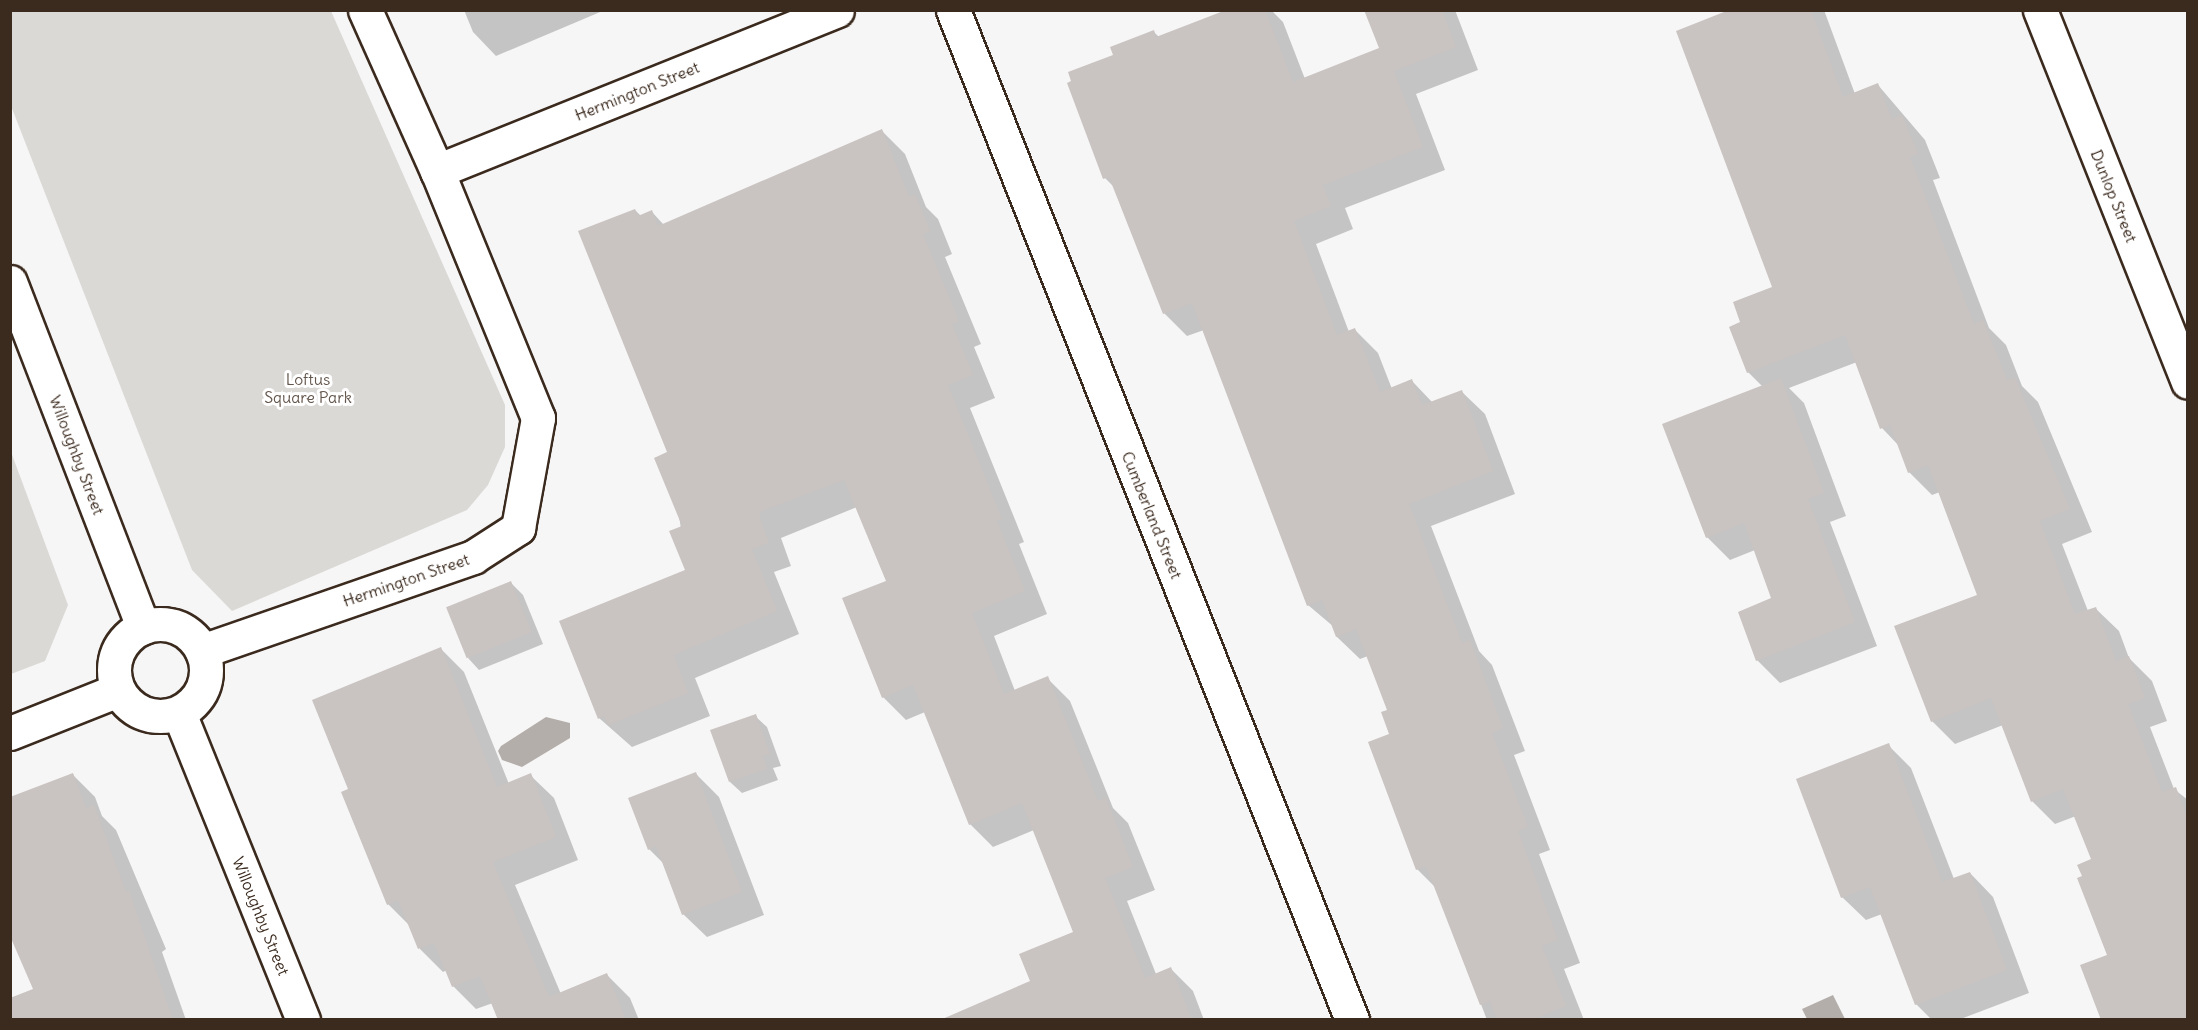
<!DOCTYPE html>
<html>
<head>
<meta charset="utf-8">
<style>
  body { margin:0 }
  #map { position:relative; width:2198px; height:1030px; overflow:hidden; background:#f7f6f6; font-family:Delius,sans-serif }
  div>[style] { position:absolute }
  [style*='--x'] { left:calc(var(--x)*1px); top:calc(var(--y)*1px); width:calc(var(--w)*1px); rotate:calc(var(--a)*1deg) }
  .green>* { inset:0; background:#dbd9d6 }
  .water>* { inset:0; background:#b4aeaa }
  .shadow>* { inset:0; background:#0003 }
  .building>* { inset:0; background:#c9c3c1; transform-origin:0 0 }
  .roads { filter:drop-shadow(2px 0 #3b2a1e) drop-shadow(-2px 0 #3b2a1e) drop-shadow(0 2px #3b2a1e) drop-shadow(0 -2px #3b2a1e) }
  .street>* { height:33px; margin:-16.5px; padding:0 16.5px; transform-origin:16.5px; border-radius:16.5px; background:#fff }
  .street>.ring { margin:-16.5px; padding:0; box-sizing:content-box; background:none; border:33px solid #fff; border-radius:50% }
  span { translate:-50% -50%; white-space:nowrap; text-align:center; line-height:1.15; -webkit-text-stroke:6px #fff; paint-order:stroke }
  .street-label { font-size:16px; color:#3b2a1e }
  .park-label { font-size:16px; color:#63564c }
  .frame { position:absolute; inset:0; border:12px solid #3b2a1e; pointer-events:none }
</style>
</head>
<body>
<div id="map">
  <div class="green">
    <div style="clip-path:polygon(11px 10px,331px 11px,505px 405px,505px 447px,488px 485px,467px 510px,232px 611px,192px 570px,11px 106px)"></div>
    <div style="clip-path:polygon(11px 452px,68px 605px,45px 661px,11px 674px)"></div>
  </div>
  <div class="water">
    <div style="clip-path:polygon(546px 717px,570px 723px,570px 738px,522px 767px,502px 760px,498px 751px,501px 746px)"></div>
    <div style="clip-path:polygon(1833px 995px,1845px 1019px,1807px 1019px,1802px 1009px)"></div>
  </div>
  <div class="shadow">
    <div style="clip-path:polygon(464px 10px,605px 10px,496px 56px,473px 32px)"></div>
    <div style="clip-path:polygon(1230px 10px,1271px 10px,1283px 22px,1305px 79px,1381px 49px,1366px 10px,1455px 10px,1478px 70px,1416px 94px,1445px 170px,1345px 208px,1353px 229px,1316px 244px,1349px 332px,1355px 330px,1378px 353px,1392px 389px,1412px 381px,1433px 403px,1462px 392px,1485px 414px,1515px 494px,1431px 526px,1479px 651px,1492px 665px,1525px 751px,1514px 755px,1550px 850px,1539px 854px,1580px 963px,1564px 969px,1584px 1020px,1487px 1020px,1437px 889px,1417px 869px,1388px 711px,1368px 656px,1360px 659px,1337px 637px,1334px 627px,1308px 605px,1204px 330px,1187px 336px,1164px 313px,1116px 189px,1105px 178px,1115px 55px,1154px 32px,1159px 37px)"></div>
    <div style="clip-path:polygon(1733px 10px,1824px 10px,1855px 94px,1878px 85px,1925px 140px,1940px 178px,1933px 180px,1989px 328px,2006px 345px,2022px 386px,2038px 402px,2092px 532px,2062px 544px,2088px 611px,2095px 608px,2119px 631px,2129px 658px,2152px 681px,2167px 721px,2150px 727px,2174px 789px,2188px 800px,2188px 1020px,2103px 1020px,2108px 956px,2084px 877px,2092px 860px,2076px 816px,2055px 824px,2032px 801px,2003px 725px,1955px 744px,1932px 721px,1979px 595px,1940px 492px,1932px 495px,1909px 472px,1900px 447px,1882px 428px,1857px 362px,1789px 388px,1804px 403px,1846px 516px,1830px 522px,1877px 646px,1780px 683px,1757px 660px,1773px 599px,1755px 550px,1730px 560px,1707px 537px,1763px 387px,1748px 372px,1742px 323px,1774px 288px)"></div>
    <div style="clip-path:polygon(882px 131px,905px 154px,926px 207px,938px 219px,952px 254px,945px 257px,981px 344px,974px 347px,995px 398px,970px 408px,1024px 542px,1019px 544px,1047px 614px,994px 636px,1015px 691px,1047px 678px,1070px 701px,1113px 808px,1128px 823px,1155px 890px,1127px 901px,1156px 974px,1170px 968px,1193px 991px,1204px 1020px,1002px 1020px,1075px 933px,1034px 830px,993px 847px,970px 824px,925px 712px,906px 720px,883px 697px,888px 582px,857px 507px,781px 538px,791px 566px,774px 572px,799px 634px,695px 678px,710px 716px,632px 747px,599px 718px,687px 571px,635px 210px,641px 216px,652px 212px,664px 225px)"></div>
    <div style="clip-path:polygon(511px 583px,523px 595px,543px 644px,479px 670px,468px 658px)"></div>
    <div style="clip-path:polygon(441px 649px,464px 672px,509px 784px,530px 775px,554px 798px,578px 860px,515px 885px,561px 994px,607px 975px,630px 998px,639px 1020px,500px 1020px,493px 1003px,476px 1009px,453px 986px,447px 970px,443px 972px,420px 949px,411px 927px,388px 904px,350px 790px)"></div>
    <div style="clip-path:polygon(755px 716px,767px 727px,781px 766px,773px 768px,778px 780px,742px 793px,730px 782px)"></div>
    <div style="clip-path:polygon(1888px 745px,1911px 768px,1954px 879px,1970px 873px,1993px 897px,2029px 993px,1958px 1020px,1932px 1020px,1916px 1004px,1882px 914px,1866px 920px,1842px 897px)"></div>
    <div style="clip-path:polygon(696px 774px,719px 797px,764px 915px,707px 937px,683px 914px,665px 865px,649px 849px)"></div>
    <div style="clip-path:polygon(73px 775px,95px 797px,102px 816px,116px 830px,166px 949px,162px 952px,186px 1020px,10px 1020px,35px 990px,13px 938px,10px 940px,10px 819px)"></div>
  </div>
  <div class="building">
    <div style="clip-path:polygon(1226px 10px,1265px 10px,1293px 82px,1379px 48px,1364px 10px,1442px 10px,1456px 47px,1394px 71px,1423px 147px,1323px 185px,1331px 206px,1294px 221px,1337px 335px,1355px 328px,1380px 392px,1412px 379px,1422px 405px,1462px 390px,1493px 471px,1409px 504px,1462px 643px,1470px 640px,1503px 728px,1492px 733px,1528px 827px,1518px 831px,1558px 940px,1542px 946px,1566px 1006px,1531px 1020px,1497px 1020px,1490px 1001px,1480px 1005px,1426px 866px,1416px 870px,1368px 742px,1389px 734px,1381px 712px,1387px 710px,1356px 629px,1336px 637px,1322px 600px,1307px 606px,1192px 303px,1163px 314px,1109px 177px,1103px 179px,1067px 83px,1071px 81px,1068px 72px,1113px 55px,1110px 47px,1154px 30px,1156px 37px)"></div>
    <div style="clip-path:polygon(1729px 10px,1811px 10px,1843px 97px,1878px 83px,1892px 119px,1902px 115px,1918px 154px,1910px 157px,1974px 324px,1983px 320px,2007px 380px,2015px 378px,2070px 509px,2040px 521px,2075px 614px,2096px 607px,2116px 661px,2129px 656px,2145px 698px,2128px 704px,2162px 792px,2176px 787px,2187px 818px,2187px 1020px,2101px 1020px,2080px 965px,2107px 955px,2077px 878px,2082px 876px,2077px 865px,2091px 859px,2063px 789px,2031px 802px,1991px 698px,1931px 722px,1894px 626px,1977px 595px,1928px 465px,1908px 473px,1890px 425px,1880px 429px,1845px 335px,1747px 373px,1729px 327px,1740px 322px,1733px 302px,1772px 287px,1676px 31px)"></div>
    <div style="clip-path:polygon(882px 129px,909px 197px,915px 194px,930px 231px,923px 234px,959px 321px,952px 324px,973px 375px,948px 385px,1002px 519px,997px 521px,1025px 591px,972px 613px,1004px 694px,1048px 676px,1098px 801px,1106px 798px,1133px 867px,1105px 878px,1145px 978px,1171px 967px,1192px 1020px,940px 1020px,1030px 981px,1019px 954px,1073px 932px,1022px 803px,969px 825px,913px 685px,882px 698px,842px 598px,886px 581px,844px 480px,762px 511px,759px 515px,769px 543px,752px 549px,777px 611px,674px 655px,688px 693px,608px 725px,604px 716px,598px 719px,559px 621px,685px 570px,669px 531px,682px 526px,654px 458px,667px 452px,578px 231px,635px 209px,638px 216px,652px 210px,658px 226px)"></div>
    <div style="clip-path:polygon(1781px 378px,1824px 493px,1808px 499px,1855px 622px,1756px 661px,1738px 612px,1771px 598px,1744px 523px,1706px 538px,1662px 424px)"></div>
    <div style="left:511px;top:581px;width:55px;height:70px;rotate:68deg"></div>
    <div style="clip-path:polygon(441px 647px,497px 787px,531px 773px,556px 837px,493px 862px,549px 997px,607px 973px,626px 1020px,498px 1020px,480px 976px,452px 987px,434px 943px,418px 949px,398px 900px,387px 905px,341px 792px,348px 789px,312px 700px)"></div>
    <div style="clip-path:polygon(756px 714px,770px 754px,763px 756px,767px 769px,729px 782px,710px 730px)"></div>
    <div style="clip-path:polygon(1889px 743px,1942px 882px,1970px 872px,2007px 970px,1915px 1005px,1870px 887px,1841px 898px,1796px 779px)"></div>
    <div style="clip-path:polygon(696px 772px,742px 892px,682px 915px,656px 846px,648px 850px,628px 798px)"></div>
    <div style="clip-path:polygon(73px 773px,86px 808px,94px 805px,126px 892px,129px 890px,173px 1020px,10px 1020px,10px 998px,33px 989px,10px 936px,10px 797px)"></div>
  </div>
  <div class="roads">
    <div class="street">
      <div style="--x:953;--y:10;--w:1086;--a:68.44"></div>
      <div style="--x:2040;--y:10;--w:400;--a:68.3"></div>
      <div style="--x:437;--y:171;--w:431;--a:-21.9"></div>
      <div style="--x:10;--y:282;--w:370;--a:68.9"></div>
      <div class="ring" style="left:114px;top:624px;width:59px;height:59px"></div>
      <div style="--x:202;--y:651;--w:287;--a:-19.1"></div>
      <div style="--x:473;--y:557;--w:54;--a:-32.8"></div>
      <div style="--x:518;--y:528;--w:112;--a:-79.7"></div>
      <div style="--x:538;--y:418;--w:267;--a:-112.2"></div>
      <div style="--x:437;--y:171;--w:176;--a:-114.1"></div>
      <div style="--x:179;--y:713;--w:331;--a:68"></div>
      <div style="--x:10;--y:733;--w:116;--a:-21.7"></div>
    </div>
  </div>
  <div class="street-label">
    <span style="left:637px;top:91px;rotate:-22deg">Hermington Street</span>
    <span style="left:2114px;top:196px;rotate:68deg">Dunlop Street</span>
    <span style="left:77px;top:455px;rotate:69deg">Willoughby Street</span>
    <span style="left:1152px;top:515px;rotate:68deg">Cumberland Street</span>
    <span style="left:406px;top:580px;rotate:-19deg">Hermington Street</span>
    <span style="left:261px;top:916px;rotate:68deg">Willoughby Street</span>
  </div>
  <div class="park-label">
    <span style="left:308px;top:388px">Loftus<br>Square Park</span>
  </div>
  <div class="frame"></div>
</div>
</body>
</html>
